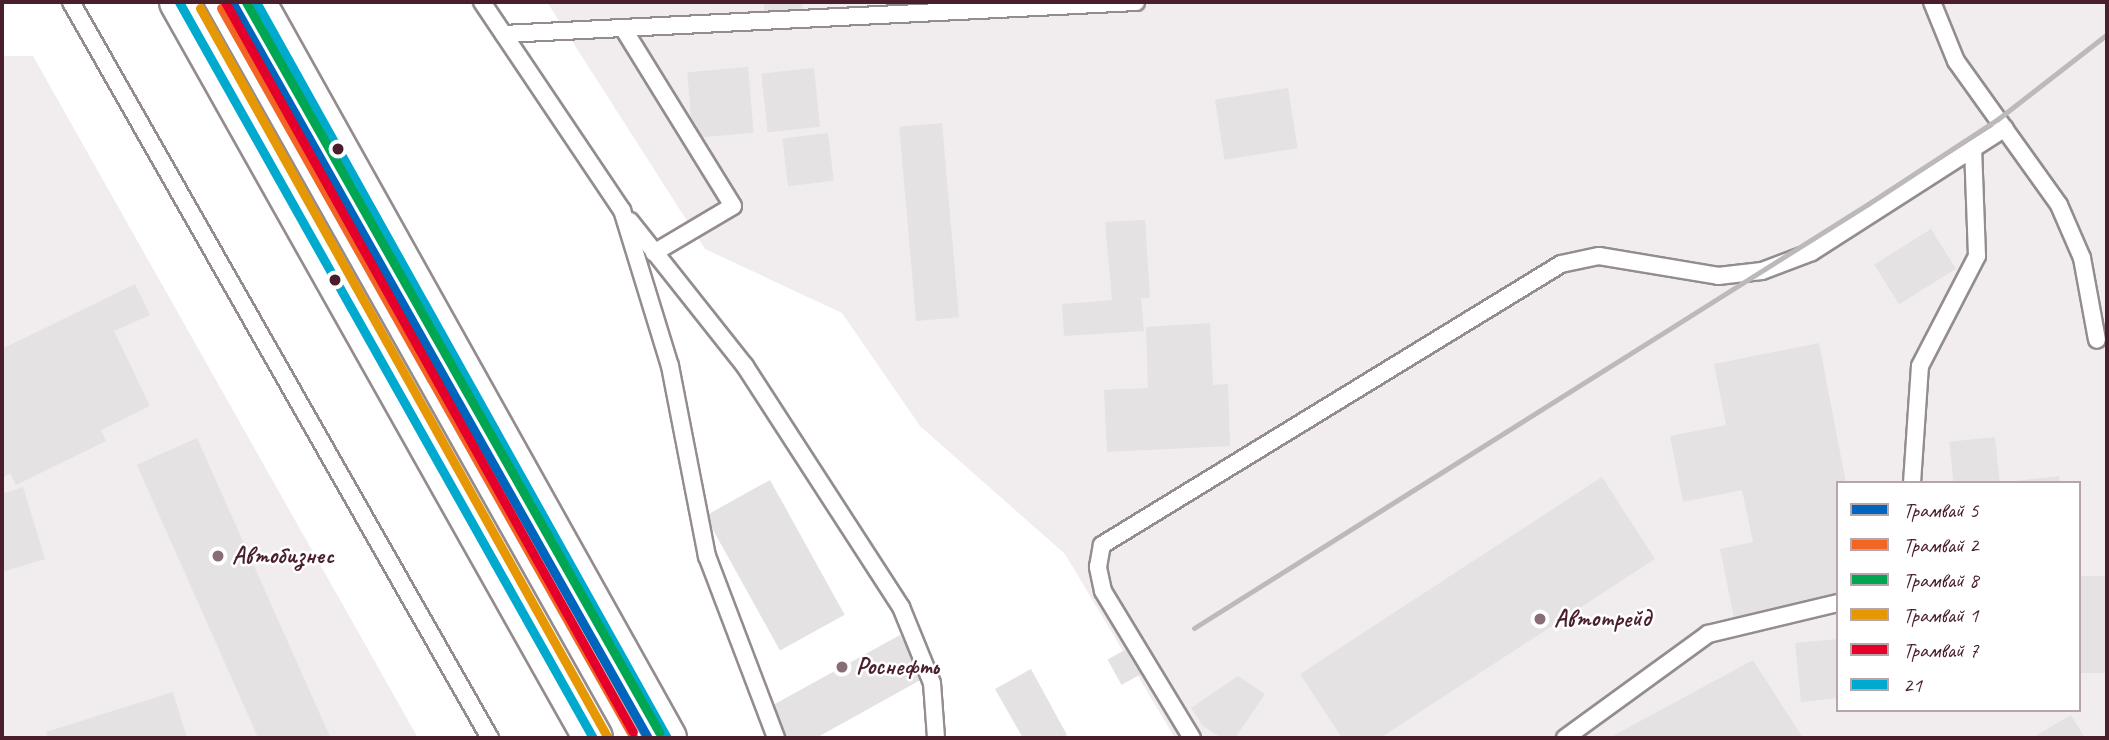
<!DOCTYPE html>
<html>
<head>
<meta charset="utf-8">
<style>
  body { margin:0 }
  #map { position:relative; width:2109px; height:740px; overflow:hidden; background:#fff; font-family:Caveat,sans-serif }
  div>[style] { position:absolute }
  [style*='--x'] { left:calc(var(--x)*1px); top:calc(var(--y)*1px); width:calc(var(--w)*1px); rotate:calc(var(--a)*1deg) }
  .built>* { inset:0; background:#f1edee }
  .building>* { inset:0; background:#e4e2e3; transform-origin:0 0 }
  .roads { filter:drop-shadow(2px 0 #948c8e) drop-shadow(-2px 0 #948c8e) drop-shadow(0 2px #948c8e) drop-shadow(0 -2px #948c8e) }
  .service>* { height:16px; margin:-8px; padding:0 8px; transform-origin:8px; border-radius:8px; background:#fff }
  .primary>* { height:38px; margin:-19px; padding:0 19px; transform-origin:19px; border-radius:19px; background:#fff }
  .rail>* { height:5px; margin:-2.5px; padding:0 2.5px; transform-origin:2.5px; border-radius:2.5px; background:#bdb8b9 }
  .bus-1>* { height:9px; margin:-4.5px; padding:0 4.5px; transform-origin:4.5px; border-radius:4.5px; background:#00a9ce }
  .tram-1>* { height:9px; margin:-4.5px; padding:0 4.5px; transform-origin:4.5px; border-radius:4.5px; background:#0065bd }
  .tram-2>* { height:9px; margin:-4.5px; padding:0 4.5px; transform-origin:4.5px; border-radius:4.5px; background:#f26522 }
  .tram-3>* { height:9px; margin:-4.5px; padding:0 4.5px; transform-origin:4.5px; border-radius:4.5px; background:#00a651 }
  .tram-4>* { height:9px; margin:-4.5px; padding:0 4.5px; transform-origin:4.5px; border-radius:4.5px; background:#e69804 }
  .tram-5>* { height:9px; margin:-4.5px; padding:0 4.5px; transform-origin:4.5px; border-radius:4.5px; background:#e4002b }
  .dots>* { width:19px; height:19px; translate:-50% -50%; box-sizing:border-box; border:4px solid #fff; border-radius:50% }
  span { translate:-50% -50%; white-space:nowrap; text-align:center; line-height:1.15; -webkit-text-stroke:5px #fff; paint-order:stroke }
  .poi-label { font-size:24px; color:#4a1f2b; font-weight:700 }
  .left { translate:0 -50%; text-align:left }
  .frame { position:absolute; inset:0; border:4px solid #4a1f2b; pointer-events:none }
  .legend { position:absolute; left:1836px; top:481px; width:245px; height:231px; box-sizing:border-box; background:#fff; border:2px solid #b7a5aa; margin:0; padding:9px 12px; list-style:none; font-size:21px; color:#4a1f2b }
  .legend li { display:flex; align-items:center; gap:14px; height:35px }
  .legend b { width:35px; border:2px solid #b7a5aa }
</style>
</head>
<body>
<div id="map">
  <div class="built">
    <div style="clip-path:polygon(evenodd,547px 2px,2107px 2px,2107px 738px,1175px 738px,1065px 554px,920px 426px,842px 313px,705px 249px,547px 2px,1838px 483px,2079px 483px,2079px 710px,1838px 710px,1838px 483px)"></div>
    <div style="clip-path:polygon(2px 56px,33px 56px,418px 738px,2px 738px)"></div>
  </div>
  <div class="building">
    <div style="clip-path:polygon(764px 2px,802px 2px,803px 12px,764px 14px)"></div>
    <div style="left:748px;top:67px;width:66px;height:61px;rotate:85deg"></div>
    <div style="left:814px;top:68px;width:59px;height:53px;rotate:84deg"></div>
    <div style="left:1288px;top:88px;width:61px;height:74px;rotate:81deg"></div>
    <div style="left:942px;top:123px;width:195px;height:43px;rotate:85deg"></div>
    <div style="left:828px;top:133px;width:48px;height:46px;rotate:83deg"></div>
    <div style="clip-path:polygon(1145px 220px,1150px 298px,1141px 298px,1144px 331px,1064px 336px,1062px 304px,1112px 300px,1105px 222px)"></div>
    <div style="left:1931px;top:229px;width:47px;height:67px;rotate:58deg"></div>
    <div style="clip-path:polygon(135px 284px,150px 315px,114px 331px,150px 406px,101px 430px,106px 441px,16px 485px,10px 473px,2px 478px,2px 349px)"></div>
    <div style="clip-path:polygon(1210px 323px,1213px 385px,1228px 384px,1230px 446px,1107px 452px,1104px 390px,1148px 388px,1146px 327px)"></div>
    <div style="clip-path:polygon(1819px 343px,1846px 483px,1838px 483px,1838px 598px,1734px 618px,1720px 549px,1753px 542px,1742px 490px,1683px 502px,1670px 436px,1726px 425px,1714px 364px)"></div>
    <div style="left:1995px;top:437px;width:46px;height:46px;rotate:84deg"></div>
    <div style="left:197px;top:438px;width:329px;height:66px;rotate:66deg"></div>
    <div style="clip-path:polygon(2059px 476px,2060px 483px,2015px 483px,2015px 481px)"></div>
    <div style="clip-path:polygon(1602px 477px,1655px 559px,1380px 738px,1342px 738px,1300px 674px)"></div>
    <div style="left:770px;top:480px;width:154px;height:74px;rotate:61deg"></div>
    <div style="clip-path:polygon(23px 487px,45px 559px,2px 572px,2px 494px)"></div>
    <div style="left:2107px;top:576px;width:97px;height:28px;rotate:90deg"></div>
    <div style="clip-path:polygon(900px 635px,924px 678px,816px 738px,780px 738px,764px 710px)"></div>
    <div style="clip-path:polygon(1838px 639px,1838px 698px,1801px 702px,1795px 643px)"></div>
    <div style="left:1132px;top:646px;width:29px;height:28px;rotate:61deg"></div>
    <div style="clip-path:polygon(1753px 660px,1803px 738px,1609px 738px)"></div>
    <div style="clip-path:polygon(1031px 669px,1067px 735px,1061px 738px,1023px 738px,995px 689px)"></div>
    <div style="clip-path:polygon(1238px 676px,1265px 694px,1235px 738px,1222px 738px,1203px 726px,1191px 708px)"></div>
    <div style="clip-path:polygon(173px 692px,187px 738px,48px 738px,46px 732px)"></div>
    <div style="clip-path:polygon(2071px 715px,2085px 738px,2032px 738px)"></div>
  </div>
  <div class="roads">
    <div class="service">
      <div style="--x:71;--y:2;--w:847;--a:60.35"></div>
      <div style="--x:482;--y:2;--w:251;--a:56.1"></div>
      <div style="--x:622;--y:210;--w:163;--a:72.9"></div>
      <div style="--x:670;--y:366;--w:194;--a:79"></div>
      <div style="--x:707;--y:556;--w:195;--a:69.2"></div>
      <div style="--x:1932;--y:2;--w:64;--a:67.9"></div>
      <div style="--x:1956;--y:61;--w:177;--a:54.4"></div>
      <div style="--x:2059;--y:205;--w:58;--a:66.5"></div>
      <div style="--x:2082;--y:258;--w:83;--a:79.6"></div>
      <div style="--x:623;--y:28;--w:209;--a:58.3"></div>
      <div style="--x:733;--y:206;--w:92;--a:149.3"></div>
      <div style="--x:504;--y:34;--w:633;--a:-2.9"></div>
      <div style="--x:630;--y:221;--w:185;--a:51.6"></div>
      <div style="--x:745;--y:366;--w:287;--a:57.1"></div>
      <div style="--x:901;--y:607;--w:82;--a:67.8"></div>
      <div style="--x:932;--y:683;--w:55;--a:85.8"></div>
      <div style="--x:1912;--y:483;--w:117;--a:-86.1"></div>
      <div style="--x:1920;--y:366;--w:124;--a:-62.6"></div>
      <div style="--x:1977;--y:256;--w:107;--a:-92.1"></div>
      <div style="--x:1192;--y:738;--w:172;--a:-121.2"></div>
      <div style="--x:1103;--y:591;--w:25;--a:-102"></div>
      <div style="--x:1098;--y:567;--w:22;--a:-80"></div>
      <div style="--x:1102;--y:545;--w:538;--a:-31.47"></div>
      <div style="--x:1561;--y:264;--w:39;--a:-12"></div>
      <div style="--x:1599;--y:256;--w:121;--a:9.5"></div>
      <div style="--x:1718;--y:276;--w:44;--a:-6.5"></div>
      <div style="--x:1762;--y:271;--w:53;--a:-20.8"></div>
      <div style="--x:1812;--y:252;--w:229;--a:-32.7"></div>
      <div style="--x:1565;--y:738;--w:177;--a:-36"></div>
      <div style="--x:1708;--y:634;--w:134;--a:-13.4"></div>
    </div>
    <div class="primary">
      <div style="--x:179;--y:2;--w:844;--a:60.64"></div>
      <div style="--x:256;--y:2;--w:843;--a:60.82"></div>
    </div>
  </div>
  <div class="rail">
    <div style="--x:1194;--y:628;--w:796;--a:-32.17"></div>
    <div style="--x:1868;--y:204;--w:155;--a:-33.2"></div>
    <div style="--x:1998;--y:119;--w:138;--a:-37.9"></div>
  </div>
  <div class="bus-1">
    <div style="--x:179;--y:2;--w:844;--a:60.64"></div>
    <div style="--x:256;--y:2;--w:843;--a:60.82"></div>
  </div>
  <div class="tram-1">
    <div style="--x:232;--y:2;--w:845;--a:60.52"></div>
  </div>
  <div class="tram-2">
    <div style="--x:221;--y:8;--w:839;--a:60.5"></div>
  </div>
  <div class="tram-3">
    <div style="--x:246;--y:2;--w:839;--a:60.5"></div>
  </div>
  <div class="tram-4">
    <div style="--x:200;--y:8;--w:836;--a:60.8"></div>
  </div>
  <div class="tram-5">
    <div style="--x:225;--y:2;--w:836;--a:60.8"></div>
  </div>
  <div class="dots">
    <div style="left:338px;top:149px;background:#4a1f2b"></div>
    <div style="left:335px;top:280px;background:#4a1f2b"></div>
    <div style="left:218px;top:556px;background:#896d75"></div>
    <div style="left:1540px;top:619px;background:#896d75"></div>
    <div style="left:842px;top:667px;background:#896d75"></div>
  </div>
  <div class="poi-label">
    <span class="left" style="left:232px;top:556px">Автобизнес</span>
    <span class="left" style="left:1554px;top:619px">Автотрейд</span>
    <span class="left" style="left:856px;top:667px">Роснефть</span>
  </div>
  <div class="frame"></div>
  <ul class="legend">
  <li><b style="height:9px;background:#0065bd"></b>Трамвай 5</li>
  <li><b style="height:9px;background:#f26522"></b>Трамвай 2</li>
  <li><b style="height:9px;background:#00a651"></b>Трамвай 8</li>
  <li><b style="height:9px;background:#e69804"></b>Трамвай 1</li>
  <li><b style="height:9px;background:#e4002b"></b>Трамвай 7</li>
  <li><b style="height:9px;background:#00a9ce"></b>21</li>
  </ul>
</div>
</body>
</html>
